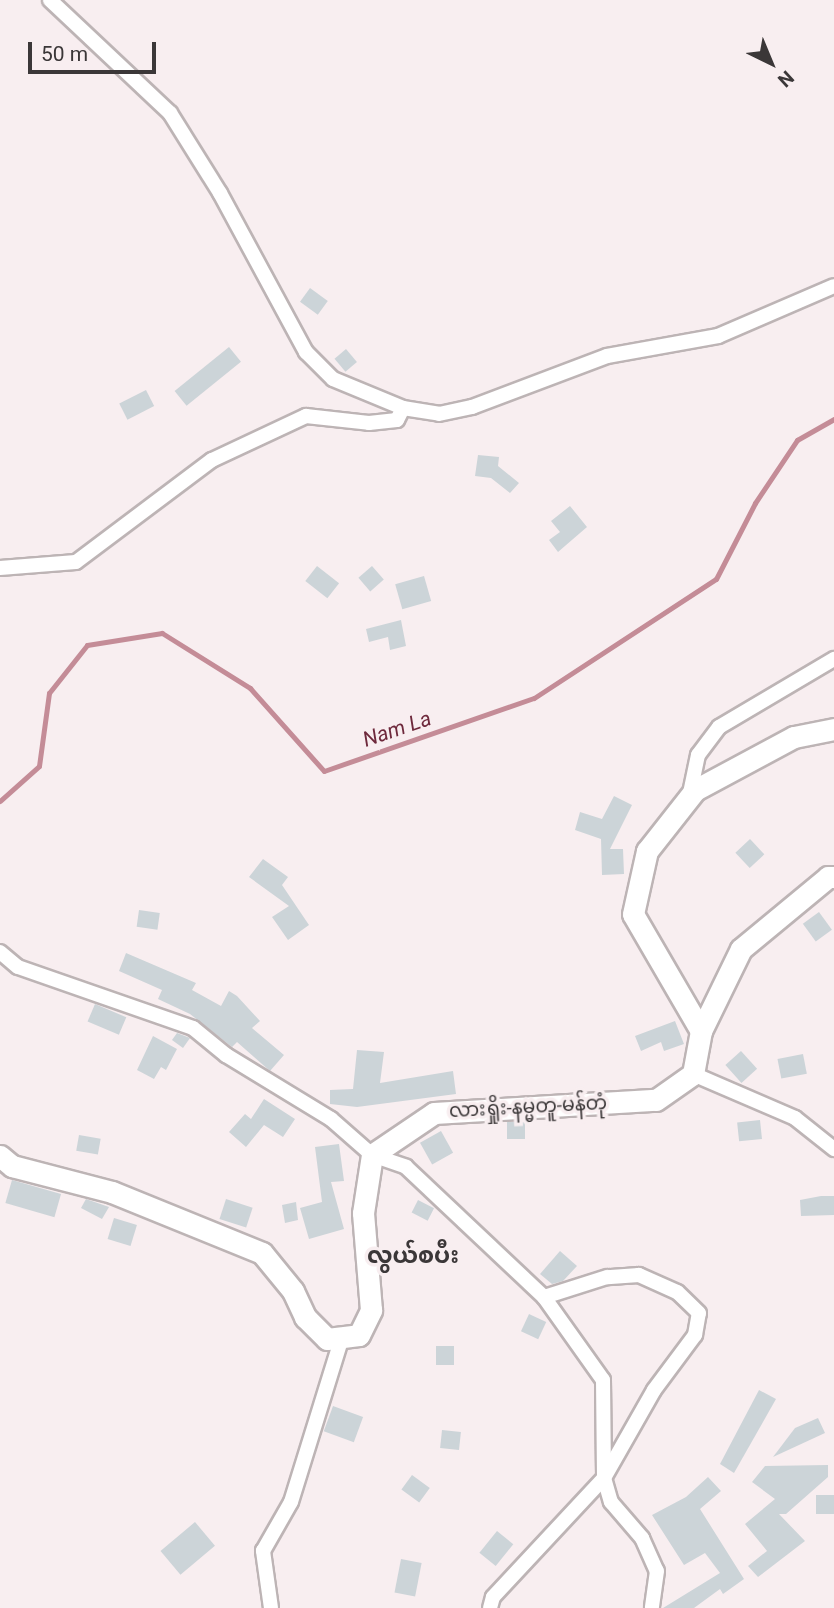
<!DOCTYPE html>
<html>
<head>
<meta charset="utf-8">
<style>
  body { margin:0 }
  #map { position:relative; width:834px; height:1608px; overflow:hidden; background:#f8eef0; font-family:Roboto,"Noto Sans Myanmar",sans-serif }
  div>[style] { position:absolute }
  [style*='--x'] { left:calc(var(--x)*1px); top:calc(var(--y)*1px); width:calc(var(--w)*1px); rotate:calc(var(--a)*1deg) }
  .stream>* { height:5px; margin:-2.5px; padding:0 2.5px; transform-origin:2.5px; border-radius:2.5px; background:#c48c97 }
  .building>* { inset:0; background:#ccd4d8; transform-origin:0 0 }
  .roads { filter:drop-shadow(2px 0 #bdb4b5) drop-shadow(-2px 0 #bdb4b5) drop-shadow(0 2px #bdb4b5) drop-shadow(0 -2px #bdb4b5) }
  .street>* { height:14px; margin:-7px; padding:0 7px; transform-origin:7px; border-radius:7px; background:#fff }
  .secondary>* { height:21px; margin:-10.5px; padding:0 10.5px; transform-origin:10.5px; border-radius:10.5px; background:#fff }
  span { translate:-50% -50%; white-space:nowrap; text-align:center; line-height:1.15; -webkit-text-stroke:7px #f8eef0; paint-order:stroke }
  .street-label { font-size:19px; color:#3b3738 }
  .water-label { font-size:21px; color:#6e293c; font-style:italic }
  .quarter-label { font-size:23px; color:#3b3738; font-weight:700 }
  .north { position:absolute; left:736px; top:28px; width:70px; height:70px; -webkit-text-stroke:5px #f8eef0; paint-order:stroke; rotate:137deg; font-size:19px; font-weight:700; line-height:28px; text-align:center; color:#3b3738 }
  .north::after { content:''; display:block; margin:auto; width:24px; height:32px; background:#3b3738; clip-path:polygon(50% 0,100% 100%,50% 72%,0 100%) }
  .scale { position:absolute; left:28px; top:42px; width:128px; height:32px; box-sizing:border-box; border:4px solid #3b3738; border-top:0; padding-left:9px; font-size:21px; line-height:24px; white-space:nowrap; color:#3b3738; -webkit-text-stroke:5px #f8eef0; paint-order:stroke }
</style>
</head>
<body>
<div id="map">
  <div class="stream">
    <div style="--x:0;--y:801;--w:52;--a:-41.9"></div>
    <div style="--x:39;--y:766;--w:74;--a:-82.2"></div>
    <div style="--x:49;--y:693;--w:61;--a:-51.6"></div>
    <div style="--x:87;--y:645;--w:76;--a:-9.1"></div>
    <div style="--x:162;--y:633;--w:104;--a:32"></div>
    <div style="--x:250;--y:688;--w:111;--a:48.3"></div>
    <div style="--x:324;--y:771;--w:222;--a:-19.2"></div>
    <div style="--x:534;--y:698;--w:217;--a:-33.2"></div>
    <div style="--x:716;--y:579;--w:85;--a:-62.8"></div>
    <div style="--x:755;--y:503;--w:76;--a:-56.3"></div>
    <div style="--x:797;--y:440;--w:43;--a:-29.6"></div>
  </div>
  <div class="building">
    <div style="left:310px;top:288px;width:22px;height:17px;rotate:36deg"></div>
    <div style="left:229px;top:347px;width:19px;height:70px;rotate:51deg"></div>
    <div style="left:346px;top:349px;width:17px;height:15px;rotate:50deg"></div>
    <div style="left:146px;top:390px;width:18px;height:30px;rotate:63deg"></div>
    <div style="clip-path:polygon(478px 455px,499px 457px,498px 466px,519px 483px,510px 493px,491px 478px,475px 476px)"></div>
    <div style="clip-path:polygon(570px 506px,587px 527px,558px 552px,549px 540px,560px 532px,551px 521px)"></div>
    <div style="left:317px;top:566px;width:28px;height:19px;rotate:38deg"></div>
    <div style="left:372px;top:566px;width:18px;height:18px;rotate:49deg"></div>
    <div style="left:424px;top:576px;width:26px;height:30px;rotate:74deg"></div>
    <div style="clip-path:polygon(401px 620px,406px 646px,390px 650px,388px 637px,369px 642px,366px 629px)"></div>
    <div style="clip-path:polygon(614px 796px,632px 805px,610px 849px,623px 849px,624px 874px,602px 875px,601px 839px,575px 830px,580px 812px,602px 819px)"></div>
    <div style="left:750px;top:839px;width:21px;height:20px;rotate:47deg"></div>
    <div style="clip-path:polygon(263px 859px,288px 877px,282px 885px,309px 925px,288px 940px,272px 917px,289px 906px,249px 877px)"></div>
    <div style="left:139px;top:910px;width:21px;height:17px;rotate:8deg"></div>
    <div style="left:819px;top:912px;width:22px;height:20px;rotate:54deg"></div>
    <div style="clip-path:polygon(126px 953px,196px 983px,192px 990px,221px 1006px,229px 991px,237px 996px,260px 1021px,252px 1028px,284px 1055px,270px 1071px,237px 1042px,232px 1047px,190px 1014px,158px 999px,162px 990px,119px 971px)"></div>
    <div style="left:95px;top:1004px;width:34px;height:19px;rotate:23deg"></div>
    <div style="clip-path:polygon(675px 1021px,684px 1044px,664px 1051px,661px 1042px,641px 1051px,635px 1036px)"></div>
    <div style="clip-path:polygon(177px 1033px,190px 1038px,183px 1048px,172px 1040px)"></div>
    <div style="clip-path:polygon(153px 1036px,177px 1049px,166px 1070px,161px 1067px,154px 1079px,137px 1070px)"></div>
    <div style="clip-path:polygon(357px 1050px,384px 1052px,380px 1083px,453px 1071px,456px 1094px,357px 1107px,330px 1104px,330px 1090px,353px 1089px)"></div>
    <div style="left:741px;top:1051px;width:24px;height:21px;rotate:48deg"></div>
    <div style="left:803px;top:1054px;width:20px;height:26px;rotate:79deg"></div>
    <div style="clip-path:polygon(264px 1099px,295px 1119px,283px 1137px,264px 1125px,246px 1147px,229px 1132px,245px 1114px,251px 1119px)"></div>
    <div style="left:760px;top:1120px;width:19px;height:23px;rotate:84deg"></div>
    <div style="left:507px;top:1122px;width:18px;height:17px"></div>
    <div style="left:441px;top:1131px;width:25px;height:24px;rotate:61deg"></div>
    <div style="left:79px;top:1135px;width:22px;height:16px;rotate:10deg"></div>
    <div style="clip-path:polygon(339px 1144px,344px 1181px,331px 1182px,344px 1229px,309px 1239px,300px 1208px,322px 1202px,315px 1147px)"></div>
    <div style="left:12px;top:1180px;width:51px;height:24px;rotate:16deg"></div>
    <div style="clip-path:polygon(821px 1196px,834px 1196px,834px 1215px,801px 1216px,800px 1200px)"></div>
    <div style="clip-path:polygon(86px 1199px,109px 1207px,102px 1219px,81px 1208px)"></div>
    <div style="left:226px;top:1199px;width:28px;height:21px;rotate:18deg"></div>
    <div style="left:418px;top:1200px;width:18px;height:14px;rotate:27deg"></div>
    <div style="clip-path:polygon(296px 1202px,298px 1220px,285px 1223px,282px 1205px)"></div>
    <div style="left:114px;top:1218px;width:24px;height:22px;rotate:17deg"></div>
    <div style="clip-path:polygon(560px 1251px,577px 1266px,563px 1281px,552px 1284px,540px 1274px)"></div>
    <div style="left:529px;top:1314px;width:19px;height:19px;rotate:25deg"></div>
    <div style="left:454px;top:1346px;width:19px;height:18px;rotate:90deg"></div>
    <div style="clip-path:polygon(759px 1390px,776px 1399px,734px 1473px,720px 1464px)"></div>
    <div style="left:333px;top:1406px;width:32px;height:27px;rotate:20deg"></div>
    <div style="clip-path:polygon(818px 1418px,825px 1433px,773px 1457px,795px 1428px)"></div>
    <div style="left:442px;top:1430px;width:19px;height:18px;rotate:6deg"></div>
    <div style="clip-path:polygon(828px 1465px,828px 1477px,786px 1514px,779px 1514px,805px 1541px,758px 1577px,748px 1566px,767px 1551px,745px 1524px,775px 1499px,752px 1482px,765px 1466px)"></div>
    <div style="left:412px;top:1475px;width:22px;height:18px;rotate:36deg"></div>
    <div style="clip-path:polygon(708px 1477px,721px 1491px,700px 1509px,744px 1579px,723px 1594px,720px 1589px,694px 1608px,663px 1608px,720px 1573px,705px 1553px,684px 1565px,652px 1515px,686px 1497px)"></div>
    <div style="left:816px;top:1495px;width:18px;height:19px"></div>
    <div style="left:195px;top:1522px;width:31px;height:45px;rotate:50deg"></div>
    <div style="left:497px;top:1531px;width:21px;height:28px;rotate:39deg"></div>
    <div style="left:401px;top:1559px;width:21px;height:34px;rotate:11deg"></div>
  </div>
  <div class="roads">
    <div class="street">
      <div style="--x:50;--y:0;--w:165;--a:43.3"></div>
      <div style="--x:170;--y:113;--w:94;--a:58"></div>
      <div style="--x:220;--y:193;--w:181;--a:61.6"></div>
      <div style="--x:306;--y:352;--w:38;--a:45"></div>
      <div style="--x:333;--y:379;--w:76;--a:22.5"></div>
      <div style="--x:403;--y:408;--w:36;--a:9"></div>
      <div style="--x:439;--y:414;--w:34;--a:-12"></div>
      <div style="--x:472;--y:407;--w:144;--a:-20.7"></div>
      <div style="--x:607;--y:356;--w:113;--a:-10.2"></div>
      <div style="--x:718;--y:336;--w:126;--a:-23.3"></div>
      <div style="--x:0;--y:568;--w:76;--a:-4.5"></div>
      <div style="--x:76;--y:562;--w:170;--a:-36.9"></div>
      <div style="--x:212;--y:460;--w:104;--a:-25.1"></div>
      <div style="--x:306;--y:416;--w:63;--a:6.3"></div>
      <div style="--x:369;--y:423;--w:28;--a:-6"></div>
      <div style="--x:397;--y:420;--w:13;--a:-63"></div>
      <div style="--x:689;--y:798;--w:44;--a:-78.2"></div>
      <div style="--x:698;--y:755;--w:35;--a:-53"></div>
      <div style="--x:719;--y:727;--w:134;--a:-30.6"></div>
      <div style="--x:0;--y:952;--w:23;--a:40"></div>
      <div style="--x:18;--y:967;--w:185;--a:19.2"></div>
      <div style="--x:193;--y:1028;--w:43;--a:39.3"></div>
      <div style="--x:226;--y:1055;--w:123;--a:31.4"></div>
      <div style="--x:331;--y:1119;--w:55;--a:41.3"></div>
      <div style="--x:372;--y:1155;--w:36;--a:19"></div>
      <div style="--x:406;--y:1167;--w:190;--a:43.3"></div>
      <div style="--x:544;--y:1297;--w:102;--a:54.6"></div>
      <div style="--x:603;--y:1380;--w:98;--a:89.4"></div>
      <div style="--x:604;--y:1478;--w:25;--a:74"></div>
      <div style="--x:611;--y:1502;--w:48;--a:49.3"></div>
      <div style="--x:642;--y:1538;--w:36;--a:66"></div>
      <div style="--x:657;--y:1571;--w:37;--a:98"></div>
      <div style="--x:693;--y:1074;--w:111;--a:23.3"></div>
      <div style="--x:795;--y:1118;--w:50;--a:38.5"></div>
      <div style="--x:271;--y:1608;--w:58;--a:-98"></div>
      <div style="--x:263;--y:1551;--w:56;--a:-60.3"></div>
      <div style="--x:291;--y:1502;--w:173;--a:-72.8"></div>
      <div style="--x:490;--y:1608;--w:11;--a:-75"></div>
      <div style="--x:493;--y:1597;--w:163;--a:-47"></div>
      <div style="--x:604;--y:1478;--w:101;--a:-60.4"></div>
      <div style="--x:654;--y:1390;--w:69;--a:-53.3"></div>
      <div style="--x:695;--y:1335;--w:22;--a:-80"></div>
      <div style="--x:699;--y:1313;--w:30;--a:-136"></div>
      <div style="--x:677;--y:1292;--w:42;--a:-155.9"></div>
      <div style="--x:639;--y:1275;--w:32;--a:176"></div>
      <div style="--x:607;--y:1277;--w:66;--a:162.4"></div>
    </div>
    <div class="secondary">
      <div style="--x:701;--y:1031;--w:91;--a:-64"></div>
      <div style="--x:741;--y:949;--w:113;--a:-39.6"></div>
      <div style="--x:828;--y:877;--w:6;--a:0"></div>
      <div style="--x:0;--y:1156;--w:16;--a:40"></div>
      <div style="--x:12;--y:1166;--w:103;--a:14.6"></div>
      <div style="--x:112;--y:1192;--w:162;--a:22.1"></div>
      <div style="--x:262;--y:1253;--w:49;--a:50.8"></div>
      <div style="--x:293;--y:1291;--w:29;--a:65"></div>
      <div style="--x:305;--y:1317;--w:31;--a:45"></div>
      <div style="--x:327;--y:1339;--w:32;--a:-7"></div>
      <div style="--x:359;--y:1335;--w:28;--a:-64"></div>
      <div style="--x:371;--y:1310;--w:97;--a:-94.7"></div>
      <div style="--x:363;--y:1213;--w:59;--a:-81.2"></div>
      <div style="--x:372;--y:1155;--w:75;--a:-34.1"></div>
      <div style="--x:434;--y:1113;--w:222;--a:-3.4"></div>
      <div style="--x:656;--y:1100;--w:45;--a:-35.1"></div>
      <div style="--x:693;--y:1074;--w:44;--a:-79.5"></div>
      <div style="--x:701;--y:1031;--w:135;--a:-120.2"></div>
      <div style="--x:633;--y:914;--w:65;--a:-77.5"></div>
      <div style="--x:647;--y:851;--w:78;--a:-51.8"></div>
      <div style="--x:695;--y:790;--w:112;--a:-28.2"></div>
      <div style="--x:794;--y:737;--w:41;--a:-11.3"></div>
    </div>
  </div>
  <div class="street-label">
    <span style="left:528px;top:1107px;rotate:-3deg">လားရှိုး-နမ္မတူ-မန်တုံ</span>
  </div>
  <div class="water-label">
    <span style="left:397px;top:729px;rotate:-19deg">Nam La</span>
  </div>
  <div class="quarter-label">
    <span style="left:413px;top:1256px">လွယ်စပီး</span>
  </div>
  <div class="north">N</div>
  <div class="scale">50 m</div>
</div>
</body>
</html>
